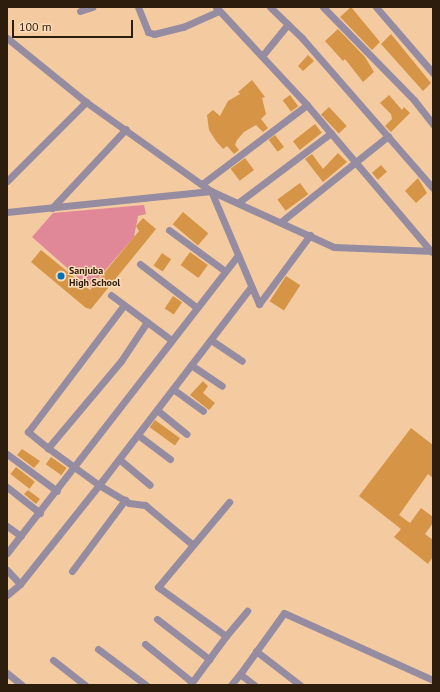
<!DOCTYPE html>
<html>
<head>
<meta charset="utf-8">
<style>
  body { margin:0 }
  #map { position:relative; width:440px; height:692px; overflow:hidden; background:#f4cba0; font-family:"PT Sans",sans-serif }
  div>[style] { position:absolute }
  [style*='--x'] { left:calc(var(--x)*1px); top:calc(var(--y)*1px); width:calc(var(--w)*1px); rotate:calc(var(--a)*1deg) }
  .green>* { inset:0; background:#e08798 }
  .building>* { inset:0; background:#d59446; transform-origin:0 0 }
  .street>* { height:7px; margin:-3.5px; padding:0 3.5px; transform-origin:3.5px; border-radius:3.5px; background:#968ca1 }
  .dots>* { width:11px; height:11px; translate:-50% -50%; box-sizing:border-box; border:2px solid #fcdab8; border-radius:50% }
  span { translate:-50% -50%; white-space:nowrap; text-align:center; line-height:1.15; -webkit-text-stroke:3px #fcdab8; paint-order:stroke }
  .poi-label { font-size:10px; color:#2c1d0c; font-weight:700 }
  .left { translate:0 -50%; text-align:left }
  .frame { position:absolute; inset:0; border:8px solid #2c1d0c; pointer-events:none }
  .scale { position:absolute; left:12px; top:20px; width:121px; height:18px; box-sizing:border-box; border:2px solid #2c1d0c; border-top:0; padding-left:5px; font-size:12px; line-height:14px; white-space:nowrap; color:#2c1d0c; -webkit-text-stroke:3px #fcdab8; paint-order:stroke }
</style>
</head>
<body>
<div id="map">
  <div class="green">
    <div style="clip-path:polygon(144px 205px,146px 214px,138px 216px,134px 237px,90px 288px,32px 237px,53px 213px)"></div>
  </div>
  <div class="building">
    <div style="clip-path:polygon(351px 7px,380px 42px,372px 50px,340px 17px)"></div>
    <div style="clip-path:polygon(338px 29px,365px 57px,374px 72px,363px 82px,345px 59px,343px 61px,325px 41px)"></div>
    <div style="clip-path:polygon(391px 34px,431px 83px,423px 91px,381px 44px)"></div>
    <div style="clip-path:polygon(308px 55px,314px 61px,303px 71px,298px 66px)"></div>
    <div style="clip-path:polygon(252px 80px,265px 97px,262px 98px,266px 114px,261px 119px,268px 128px,263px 132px,256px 125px,244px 132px,237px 140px,235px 145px,239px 150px,234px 154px,227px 146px,223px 149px,216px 141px,209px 130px,207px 115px,213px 110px,220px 116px,228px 101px,240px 94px,238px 92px)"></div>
    <div style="left:290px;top:95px;width:14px;height:9px;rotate:54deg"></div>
    <div style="clip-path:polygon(389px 95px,402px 110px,404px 107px,410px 113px,391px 132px,385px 126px,392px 119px,391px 114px,380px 103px)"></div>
    <div style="left:329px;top:107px;width:26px;height:11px;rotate:47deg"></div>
    <div style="left:315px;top:124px;width:11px;height:28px;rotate:52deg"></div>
    <div style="left:275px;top:135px;width:15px;height:8px;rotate:53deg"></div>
    <div style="clip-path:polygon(338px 153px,347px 162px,323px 182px,305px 159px,312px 154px,323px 169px)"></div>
    <div style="left:245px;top:158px;width:15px;height:18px;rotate:53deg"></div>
    <div style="left:381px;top:165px;width:9px;height:12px;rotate:49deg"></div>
    <div style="clip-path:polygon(418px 178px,427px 193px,416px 203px,405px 191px)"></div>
    <div style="left:300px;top:183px;width:14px;height:28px;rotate:54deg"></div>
    <div style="left:183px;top:212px;width:33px;height:16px;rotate:40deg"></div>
    <div style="clip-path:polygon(143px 218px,156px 229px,91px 309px,86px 308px,31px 262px,41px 250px,90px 290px,139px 231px,136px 226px)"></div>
    <div style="left:190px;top:252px;width:22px;height:16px;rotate:36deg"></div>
    <div style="left:162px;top:253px;width:11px;height:15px;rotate:34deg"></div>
    <div style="left:286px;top:276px;width:17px;height:30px;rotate:33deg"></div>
    <div style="left:173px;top:296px;width:11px;height:15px;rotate:34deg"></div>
    <div style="clip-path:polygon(203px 381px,208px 386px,203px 393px,215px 403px,209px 410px,190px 395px)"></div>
    <div style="left:155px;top:420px;width:31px;height:9px;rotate:36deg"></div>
    <div style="clip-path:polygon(411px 428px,433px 445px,433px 478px,428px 474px,399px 515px,410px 523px,421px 508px,433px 517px,433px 523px,425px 534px,433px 540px,433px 557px,428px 564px,394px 537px,401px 529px,359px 496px)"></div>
    <div style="clip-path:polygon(22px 449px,40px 461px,34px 468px,17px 455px)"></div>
    <div style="left:51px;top:457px;width:19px;height:9px;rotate:35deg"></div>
    <div style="left:16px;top:467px;width:24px;height:9px;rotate:38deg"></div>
    <div style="clip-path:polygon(28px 490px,40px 499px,36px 504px,24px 494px)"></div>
  </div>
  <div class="street">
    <div style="--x:138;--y:7;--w:27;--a:68"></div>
    <div style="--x:148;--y:32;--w:6;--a:18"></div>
    <div style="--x:154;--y:34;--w:30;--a:-14"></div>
    <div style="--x:183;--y:27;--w:39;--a:-24"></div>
    <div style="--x:216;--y:7;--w:134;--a:47.1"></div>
    <div style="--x:307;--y:105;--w:192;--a:49.7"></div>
    <div style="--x:270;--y:7;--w:45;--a:44.1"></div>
    <div style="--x:302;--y:38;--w:199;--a:48.9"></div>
    <div style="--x:323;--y:7;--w:130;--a:45.6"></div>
    <div style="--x:414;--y:100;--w:31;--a:52"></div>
    <div style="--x:376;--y:7;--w:87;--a:49.2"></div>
    <div style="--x:80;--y:11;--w:13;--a:-18"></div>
    <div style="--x:7;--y:38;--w:102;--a:39"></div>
    <div style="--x:86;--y:102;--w:153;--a:35.5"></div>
    <div style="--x:211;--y:191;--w:135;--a:24.5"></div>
    <div style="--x:334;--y:247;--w:99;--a:2.3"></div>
    <div style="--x:262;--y:56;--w:41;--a:-50.9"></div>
    <div style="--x:7;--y:181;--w:112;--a:-45"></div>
    <div style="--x:202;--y:184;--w:131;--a:-37"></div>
    <div style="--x:211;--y:191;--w:123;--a:67"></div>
    <div style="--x:259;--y:304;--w:86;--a:-53.5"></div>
    <div style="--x:239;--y:202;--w:115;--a:-36.9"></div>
    <div style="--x:52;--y:208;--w:108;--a:-46.9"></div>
    <div style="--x:7;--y:212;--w:205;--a:-5.9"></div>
    <div style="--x:282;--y:221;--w:136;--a:-38.7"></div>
    <div style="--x:169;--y:230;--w:69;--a:36.2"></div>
    <div style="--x:140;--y:264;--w:71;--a:37.5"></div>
    <div style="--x:111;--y:295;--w:74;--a:36.7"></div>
    <div style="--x:147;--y:322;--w:47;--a:123.7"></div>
    <div style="--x:121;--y:361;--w:114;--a:130"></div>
    <div style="--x:48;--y:448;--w:63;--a:36"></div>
    <div style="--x:99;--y:485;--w:35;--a:31"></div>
    <div style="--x:129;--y:503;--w:16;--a:7"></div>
    <div style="--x:145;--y:505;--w:62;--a:39.8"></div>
    <div style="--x:211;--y:340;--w:37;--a:34"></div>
    <div style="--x:191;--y:365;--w:37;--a:34"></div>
    <div style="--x:173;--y:389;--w:37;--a:36"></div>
    <div style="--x:157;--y:410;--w:38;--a:39"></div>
    <div style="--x:138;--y:435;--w:40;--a:37"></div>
    <div style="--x:48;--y:448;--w:26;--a:-141"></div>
    <div style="--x:28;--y:432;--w:159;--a:-52.9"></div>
    <div style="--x:7;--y:454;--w:62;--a:36.5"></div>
    <div style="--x:119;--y:459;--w:40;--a:40"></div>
    <div style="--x:7;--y:487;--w:42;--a:38.2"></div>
    <div style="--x:7;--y:526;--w:17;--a:36"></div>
    <div style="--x:7;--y:553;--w:377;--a:-52.2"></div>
    <div style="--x:7;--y:570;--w:19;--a:47"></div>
    <div style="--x:72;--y:571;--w:89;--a:-53.3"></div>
    <div style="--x:7;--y:595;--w:17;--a:-40"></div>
    <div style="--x:20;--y:584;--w:127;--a:-51.4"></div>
    <div style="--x:99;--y:485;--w:250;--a:-52.5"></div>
    <div style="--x:157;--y:619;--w:66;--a:37.6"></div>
    <div style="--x:226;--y:636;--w:33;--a:-50"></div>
    <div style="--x:145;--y:644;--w:60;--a:39"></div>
    <div style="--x:98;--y:649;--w:60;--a:36.9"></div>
    <div style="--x:256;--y:651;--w:56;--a:37.7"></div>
    <div style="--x:53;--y:660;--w:41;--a:38"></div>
    <div style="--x:7;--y:673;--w:19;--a:39"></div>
    <div style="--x:240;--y:674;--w:75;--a:-54.2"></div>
    <div style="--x:284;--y:613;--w:163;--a:24.2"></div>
    <div style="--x:190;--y:685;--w:61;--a:-53.7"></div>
    <div style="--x:226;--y:636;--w:84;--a:-144.2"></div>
    <div style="--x:158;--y:587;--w:111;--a:-50.1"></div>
    <div style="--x:231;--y:685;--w:14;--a:-51"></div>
    <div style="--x:240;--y:674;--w:18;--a:38"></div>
  </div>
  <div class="dots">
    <div style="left:61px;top:276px;background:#006fba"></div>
  </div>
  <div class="poi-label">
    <span class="left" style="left:69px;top:276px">Sanjuba<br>High School</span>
  </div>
  <div class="frame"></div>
  <div class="scale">100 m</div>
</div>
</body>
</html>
